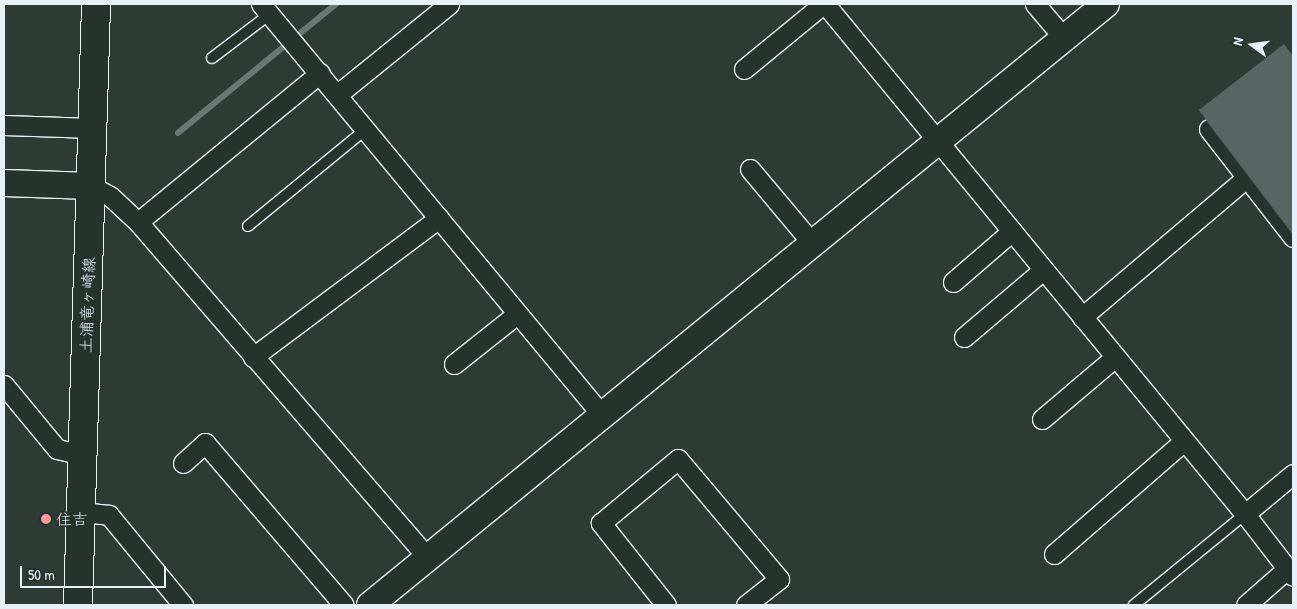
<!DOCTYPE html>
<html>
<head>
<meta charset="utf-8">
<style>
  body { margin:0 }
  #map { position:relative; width:1297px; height:609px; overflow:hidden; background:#2e3b35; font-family:"Patrick Hand","Klee One",sans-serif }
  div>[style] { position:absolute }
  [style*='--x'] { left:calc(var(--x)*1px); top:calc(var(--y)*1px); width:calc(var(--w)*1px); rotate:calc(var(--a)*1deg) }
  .stream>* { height:5.5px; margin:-2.75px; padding:0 2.75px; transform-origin:2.75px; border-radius:2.75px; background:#6b7775 }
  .roads { filter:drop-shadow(1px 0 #e8f1f8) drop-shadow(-1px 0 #e8f1f8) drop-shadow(0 1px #e8f1f8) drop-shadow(0 -1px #e8f1f8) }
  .lane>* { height:10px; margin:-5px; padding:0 5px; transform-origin:5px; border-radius:5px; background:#26332d }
  .street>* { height:19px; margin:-9.5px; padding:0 9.5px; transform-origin:9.5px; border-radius:9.5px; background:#26332d }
  .secondary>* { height:26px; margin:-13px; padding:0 13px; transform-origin:13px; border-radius:13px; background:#26332d }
  .primary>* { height:28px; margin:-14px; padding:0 14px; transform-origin:14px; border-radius:14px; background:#26332d }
  .wall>* { inset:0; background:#4d5755 }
  .building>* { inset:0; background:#596563 }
  .dots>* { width:14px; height:14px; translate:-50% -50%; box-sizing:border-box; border:2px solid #26332d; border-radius:50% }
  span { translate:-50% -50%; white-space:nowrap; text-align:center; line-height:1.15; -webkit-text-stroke:4px #26332d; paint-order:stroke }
  .street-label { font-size:16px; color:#e8f1f8 }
  .poi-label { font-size:16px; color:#e8f1f8 }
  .left { translate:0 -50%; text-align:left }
  .frame { position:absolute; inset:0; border:5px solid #e8f1f8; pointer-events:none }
  .north { position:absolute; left:1227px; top:20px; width:50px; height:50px; -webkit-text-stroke:4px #26332d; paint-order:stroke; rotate:284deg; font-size:14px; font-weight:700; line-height:20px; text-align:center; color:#e8f1f8 }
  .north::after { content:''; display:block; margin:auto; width:18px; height:22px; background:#e8f1f8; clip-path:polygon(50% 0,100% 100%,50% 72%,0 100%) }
  .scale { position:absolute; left:20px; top:566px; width:146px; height:22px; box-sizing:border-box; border:2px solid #e8f1f8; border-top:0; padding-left:6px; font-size:15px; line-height:18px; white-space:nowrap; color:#e8f1f8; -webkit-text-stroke:4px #26332d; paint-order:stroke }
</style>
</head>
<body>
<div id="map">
  <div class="stream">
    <div style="--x:178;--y:133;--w:204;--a:-39.2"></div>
  </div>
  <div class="roads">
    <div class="lane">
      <div style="--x:212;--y:58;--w:73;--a:-37.2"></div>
      <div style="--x:248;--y:226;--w:153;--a:-39.4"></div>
      <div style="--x:1134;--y:605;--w:144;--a:-39.3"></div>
    </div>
    <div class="street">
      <div style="--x:261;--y:4;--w:533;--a:50.33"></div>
      <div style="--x:825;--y:4;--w:661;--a:50.53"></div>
      <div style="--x:1245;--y:514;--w:78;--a:52.3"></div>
      <div style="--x:1035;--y:4;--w:45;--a:49.5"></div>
      <div style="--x:744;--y:69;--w:102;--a:-39.4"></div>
      <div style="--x:338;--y:94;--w:143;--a:-39"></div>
      <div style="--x:4;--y:125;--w:89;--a:1.9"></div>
      <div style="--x:1209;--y:129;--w:137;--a:52.1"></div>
      <div style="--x:750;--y:169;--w:98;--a:50"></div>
      <div style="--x:91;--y:186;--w:21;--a:28"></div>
      <div style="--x:110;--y:196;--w:38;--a:43"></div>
      <div style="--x:138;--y:222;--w:442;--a:49.2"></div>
      <div style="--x:138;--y:222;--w:235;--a:-39.3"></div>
      <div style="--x:953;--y:282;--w:78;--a:-40.8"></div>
      <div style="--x:1082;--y:317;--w:215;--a:-40.3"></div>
      <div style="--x:964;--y:337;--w:104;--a:-40.3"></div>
      <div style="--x:253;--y:357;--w:232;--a:-36.8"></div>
      <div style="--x:454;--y:364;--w:80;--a:-38.4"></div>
      <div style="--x:4;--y:385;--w:83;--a:50.4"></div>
      <div style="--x:57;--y:449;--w:27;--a:13"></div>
      <div style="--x:1042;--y:419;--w:96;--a:-40.3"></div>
      <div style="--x:183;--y:463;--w:30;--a:-42"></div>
      <div style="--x:205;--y:443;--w:213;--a:49.4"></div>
      <div style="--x:81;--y:512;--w:28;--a:6"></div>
      <div style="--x:109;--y:515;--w:117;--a:50.6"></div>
      <div style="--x:1245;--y:514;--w:62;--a:-39.8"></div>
      <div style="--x:1054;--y:554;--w:172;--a:-41"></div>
      <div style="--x:666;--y:605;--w:105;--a:-128.4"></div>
      <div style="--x:601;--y:523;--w:100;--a:-39.7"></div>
      <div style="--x:678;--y:459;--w:157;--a:49.9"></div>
      <div style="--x:779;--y:579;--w:42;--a:141.8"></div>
      <div style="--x:1246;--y:605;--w:55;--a:-41.3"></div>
    </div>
    <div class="secondary">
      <div style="--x:4;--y:183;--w:87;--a:2"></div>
      <div style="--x:370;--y:605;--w:950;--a:-39.23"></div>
    </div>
    <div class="primary">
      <div style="--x:78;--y:605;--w:601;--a:-88.28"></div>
    </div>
  </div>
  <div class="wall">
    <div style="clip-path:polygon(1293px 56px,1293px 235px,1210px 126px,1199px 110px)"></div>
  </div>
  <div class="building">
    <div style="clip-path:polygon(1284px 44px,1293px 56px,1293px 234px,1199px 110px)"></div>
  </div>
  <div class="dots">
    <div style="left:46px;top:519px;background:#ff9aa2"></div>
  </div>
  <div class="street-label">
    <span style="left:87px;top:305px;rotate:-88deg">土浦竜ヶ崎線</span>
  </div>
  <div class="poi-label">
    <span class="left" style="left:56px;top:519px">住吉</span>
  </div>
  <div class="frame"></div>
  <div class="north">N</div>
  <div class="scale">50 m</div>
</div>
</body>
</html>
